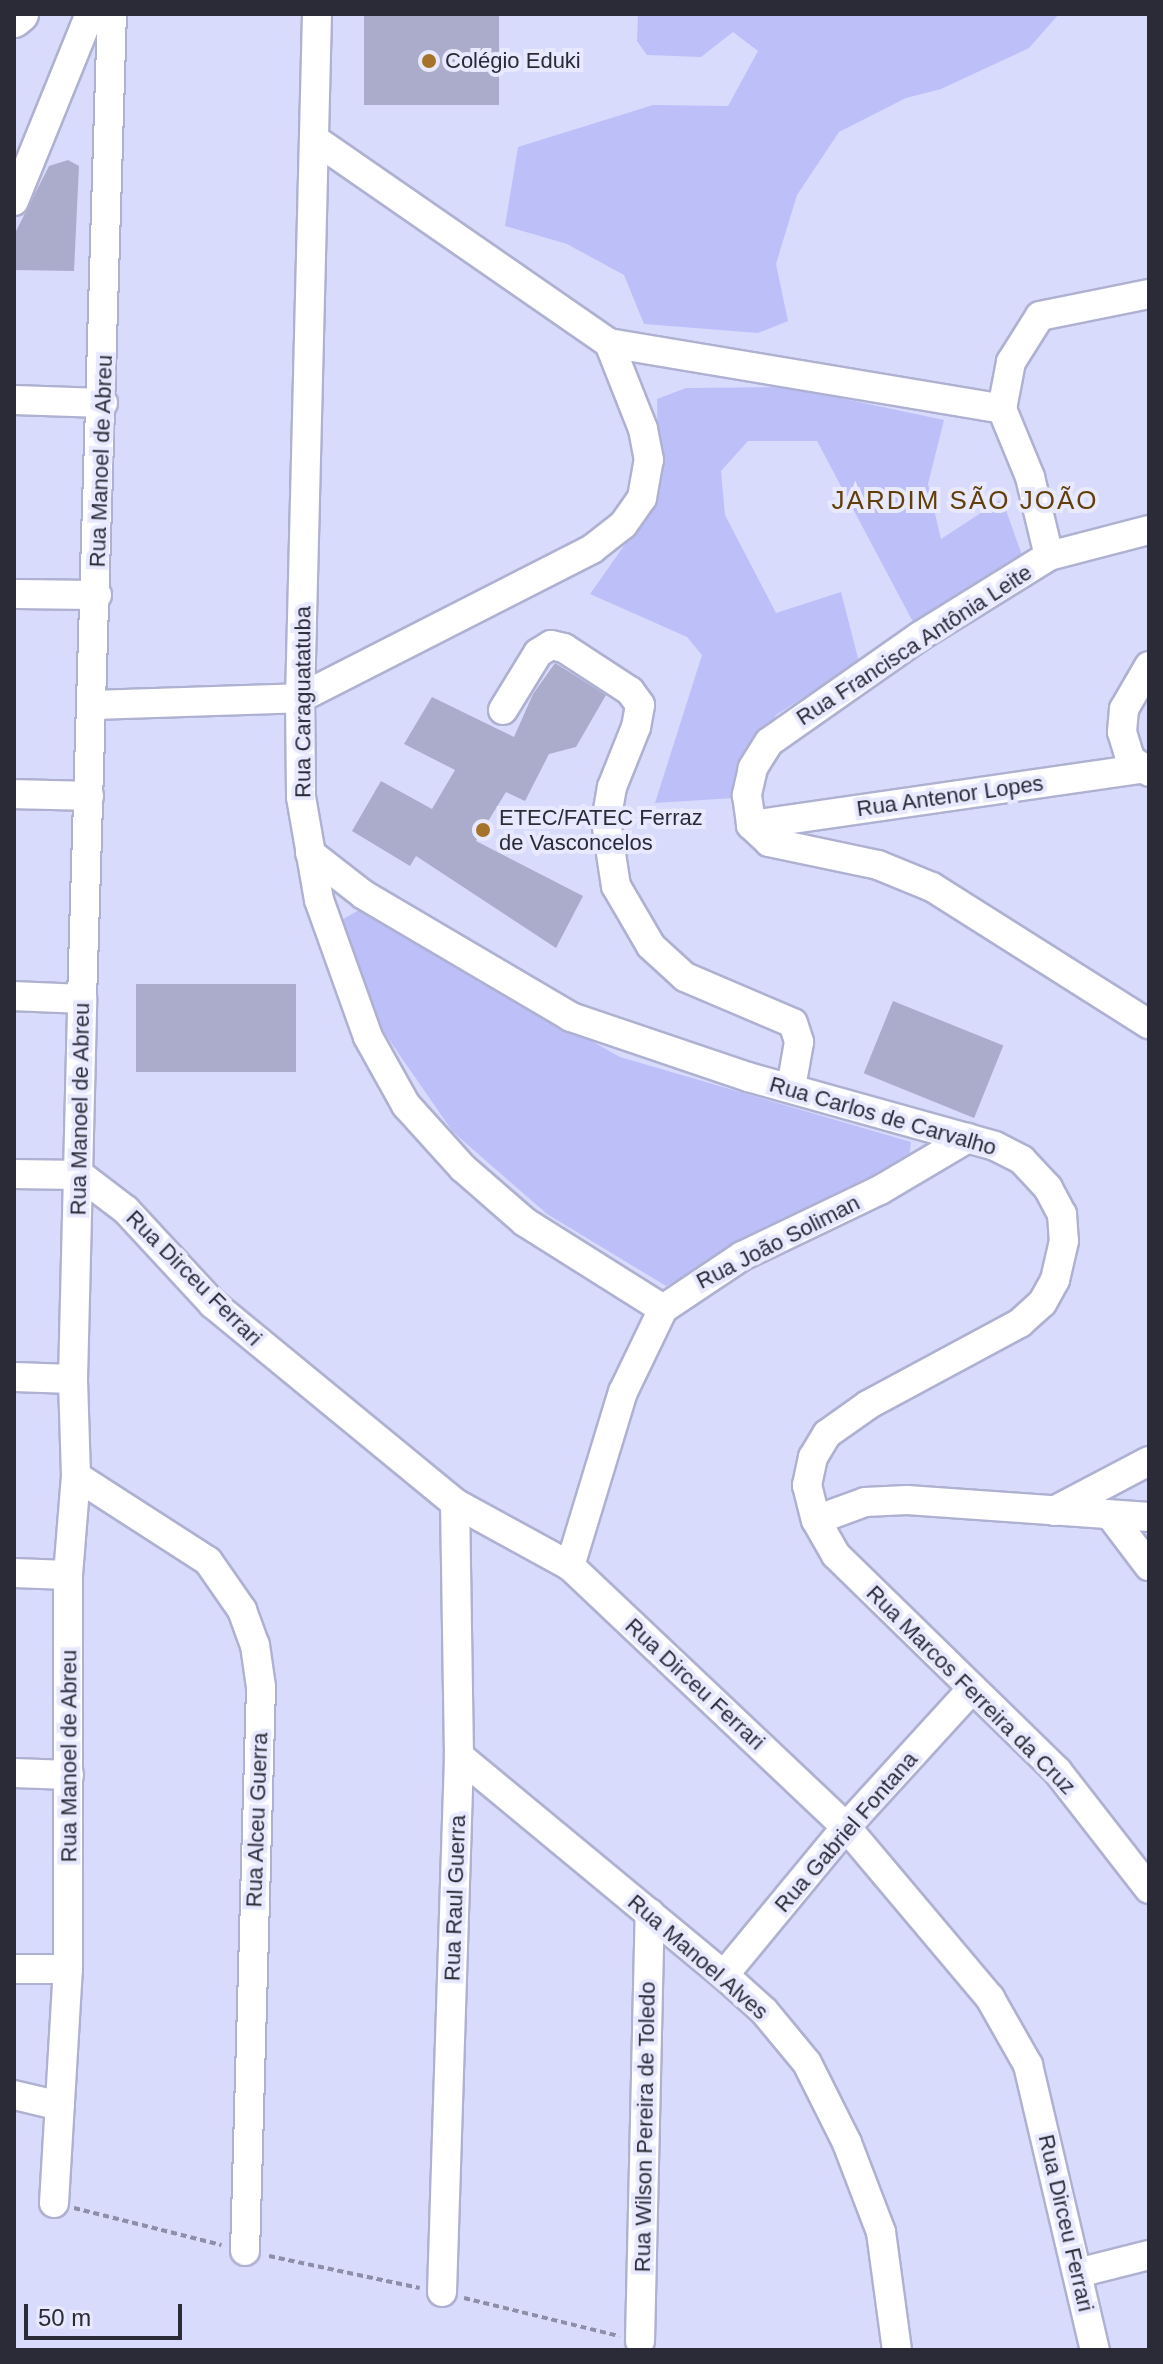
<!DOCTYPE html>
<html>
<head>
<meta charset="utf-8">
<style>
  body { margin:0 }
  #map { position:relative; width:1163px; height:2364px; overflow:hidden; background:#d9dbfd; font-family:Arial,sans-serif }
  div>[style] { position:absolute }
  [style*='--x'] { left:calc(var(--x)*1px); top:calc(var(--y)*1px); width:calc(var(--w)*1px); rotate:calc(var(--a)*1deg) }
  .green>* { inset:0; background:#bdbff8 }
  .building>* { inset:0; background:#abaccc; transform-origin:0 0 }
  .path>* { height:4px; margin-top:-2px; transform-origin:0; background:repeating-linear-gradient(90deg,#8d8ea7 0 6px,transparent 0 10px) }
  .roads { filter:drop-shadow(2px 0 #afb1d1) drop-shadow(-2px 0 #afb1d1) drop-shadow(0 2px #afb1d1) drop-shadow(0 -2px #afb1d1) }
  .minor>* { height:28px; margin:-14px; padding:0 14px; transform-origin:14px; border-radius:14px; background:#fff }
  .major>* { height:36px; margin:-18px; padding:0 18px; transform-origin:18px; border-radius:18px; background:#fff }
  .dots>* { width:22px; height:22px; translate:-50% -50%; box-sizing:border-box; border:4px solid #e8e9fe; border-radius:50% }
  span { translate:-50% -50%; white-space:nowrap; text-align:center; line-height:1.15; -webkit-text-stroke:8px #e8e9fe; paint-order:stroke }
  .poi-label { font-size:22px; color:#2b2b38 }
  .left { translate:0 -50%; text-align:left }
  .street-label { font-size:22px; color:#2b2b38 }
  .quarter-label { font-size:26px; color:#613f08; letter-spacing:2px }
  .frame { position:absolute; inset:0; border:16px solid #2b2b38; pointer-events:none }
  .scale { position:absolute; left:24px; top:2304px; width:158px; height:36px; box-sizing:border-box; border:4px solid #2b2b38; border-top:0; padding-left:10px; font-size:24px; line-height:28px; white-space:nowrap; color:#2b2b38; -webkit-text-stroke:6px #e8e9fe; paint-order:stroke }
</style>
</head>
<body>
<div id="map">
  <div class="green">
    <div style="clip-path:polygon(638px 14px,1059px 14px,1029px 48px,941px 89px,906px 98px,839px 132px,797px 195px,776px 264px,788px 321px,758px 333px,644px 324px,624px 275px,567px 244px,505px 226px,518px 147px,653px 105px,728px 106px,758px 51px,733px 32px,701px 57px,647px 55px,637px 41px)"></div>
    <div style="clip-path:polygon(788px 387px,944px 420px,928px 484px,941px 539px,1002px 499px,1023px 558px,913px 622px,817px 441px,748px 441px,721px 471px,725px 515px,776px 613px,841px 592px,859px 662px,776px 715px,734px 798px,655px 803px,702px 655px,687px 637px,590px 594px,659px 496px,657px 399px,686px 388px)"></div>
    <div style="clip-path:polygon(359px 910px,620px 1057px,911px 1142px,909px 1158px,666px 1286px,547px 1214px,453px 1132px,376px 1021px,338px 922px)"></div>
  </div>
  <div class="building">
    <div style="left:364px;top:14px;width:135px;height:91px"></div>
    <div style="clip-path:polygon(68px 160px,79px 166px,74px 271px,14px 270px,14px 235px,49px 166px)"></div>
    <div style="clip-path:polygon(555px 663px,606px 695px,576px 747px,549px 754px,525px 801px,506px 792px,476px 841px,583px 896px,556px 948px,416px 856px,410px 866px,352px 831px,381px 781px,432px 809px,455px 770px,404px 744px,432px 697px,514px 737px,533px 694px)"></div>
    <div style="left:136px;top:984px;width:160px;height:88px"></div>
    <div style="left:893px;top:1001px;width:119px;height:78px;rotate:22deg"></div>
  </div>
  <div class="path">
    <div style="--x:74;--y:2208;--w:152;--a:14.1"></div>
    <div style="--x:269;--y:2256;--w:154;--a:12"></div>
    <div style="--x:464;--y:2298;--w:160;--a:13.8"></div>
  </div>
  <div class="roads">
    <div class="minor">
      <div style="--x:317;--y:14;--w:684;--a:91.42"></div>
      <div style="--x:300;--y:698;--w:99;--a:89.4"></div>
      <div style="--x:301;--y:797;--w:105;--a:80.1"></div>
      <div style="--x:319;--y:900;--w:145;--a:70.3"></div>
      <div style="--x:368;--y:1037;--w:78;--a:60.8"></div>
      <div style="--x:406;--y:1105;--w:85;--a:47.9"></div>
      <div style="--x:463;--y:1168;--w:82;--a:41.1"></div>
      <div style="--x:525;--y:1222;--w:163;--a:32.2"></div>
      <div style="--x:317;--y:141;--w:355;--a:34.7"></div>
      <div style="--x:609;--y:343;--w:399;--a:9.5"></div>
      <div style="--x:1002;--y:409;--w:74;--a:67.6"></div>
      <div style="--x:1030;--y:477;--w:81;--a:76.5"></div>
      <div style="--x:1049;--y:556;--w:152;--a:148.2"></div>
      <div style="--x:920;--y:636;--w:184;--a:144.9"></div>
      <div style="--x:769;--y:742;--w:31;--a:122"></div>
      <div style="--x:753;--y:768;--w:28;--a:103"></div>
      <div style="--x:747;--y:795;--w:30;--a:82"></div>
      <div style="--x:751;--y:825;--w:25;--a:43"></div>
      <div style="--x:769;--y:842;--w:111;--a:11.9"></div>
      <div style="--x:878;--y:865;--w:58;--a:22.2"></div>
      <div style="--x:932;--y:887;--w:257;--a:32.3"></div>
      <div style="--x:14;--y:201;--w:202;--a:-67.9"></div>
      <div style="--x:14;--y:400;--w:89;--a:1.9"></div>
      <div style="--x:1002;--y:409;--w:48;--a:-79.2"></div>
      <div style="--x:1011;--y:362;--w:54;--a:-57.8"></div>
      <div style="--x:1040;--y:316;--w:111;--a:-11.4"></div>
      <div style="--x:1049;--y:556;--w:103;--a:-14.6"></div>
      <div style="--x:14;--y:594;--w:83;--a:0.7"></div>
      <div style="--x:1149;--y:666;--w:50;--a:120.2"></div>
      <div style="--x:1124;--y:709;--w:23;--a:95"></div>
      <div style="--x:1122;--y:732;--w:28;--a:73"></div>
      <div style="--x:1130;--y:759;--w:23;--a:34"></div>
      <div style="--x:92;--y:705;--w:208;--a:-1.9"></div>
      <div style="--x:300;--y:698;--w:328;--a:-27"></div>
      <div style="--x:592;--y:549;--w:39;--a:-38"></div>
      <div style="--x:623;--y:525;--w:33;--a:-55"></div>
      <div style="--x:642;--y:498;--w:39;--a:-80"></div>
      <div style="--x:649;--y:460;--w:32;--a:-101"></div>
      <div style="--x:643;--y:429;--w:92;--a:-111.6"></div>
      <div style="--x:503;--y:710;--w:67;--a:-58.4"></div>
      <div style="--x:538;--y:653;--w:15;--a:-32"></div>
      <div style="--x:551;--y:645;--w:13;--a:13"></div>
      <div style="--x:564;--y:648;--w:79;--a:33.1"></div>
      <div style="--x:630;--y:691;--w:17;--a:54"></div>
      <div style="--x:640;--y:705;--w:22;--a:100"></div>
      <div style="--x:636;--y:727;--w:65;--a:111.8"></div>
      <div style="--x:612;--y:787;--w:35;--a:100"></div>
      <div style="--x:606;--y:821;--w:66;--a:81.3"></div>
      <div style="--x:616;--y:886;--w:69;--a:59.7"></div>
      <div style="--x:651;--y:946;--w:46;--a:42.4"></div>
      <div style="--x:685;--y:977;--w:117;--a:23.1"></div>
      <div style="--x:793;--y:1023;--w:20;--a:72"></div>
      <div style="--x:799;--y:1042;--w:47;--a:99.9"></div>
      <div style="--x:14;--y:794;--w:75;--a:1.5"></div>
      <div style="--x:751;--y:825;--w:402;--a:-8.2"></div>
      <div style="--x:310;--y:853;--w:68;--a:37.9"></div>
      <div style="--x:364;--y:895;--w:240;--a:30.5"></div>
      <div style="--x:571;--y:1017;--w:187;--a:18.7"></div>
      <div style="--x:748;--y:1077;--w:256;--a:15.6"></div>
      <div style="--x:995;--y:1146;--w:30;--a:27"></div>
      <div style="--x:1022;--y:1160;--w:38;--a:47"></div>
      <div style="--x:1048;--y:1188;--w:30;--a:62"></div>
      <div style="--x:1062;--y:1214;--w:27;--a:86"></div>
      <div style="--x:1064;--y:1241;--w:40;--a:103"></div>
      <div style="--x:1055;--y:1280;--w:26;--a:119"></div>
      <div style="--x:1042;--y:1303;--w:30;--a:138"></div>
      <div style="--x:1020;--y:1323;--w:173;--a:151.7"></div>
      <div style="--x:868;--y:1405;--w:50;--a:144.7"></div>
      <div style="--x:827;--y:1434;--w:27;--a:121"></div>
      <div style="--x:813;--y:1457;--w:29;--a:102"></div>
      <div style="--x:807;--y:1485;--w:36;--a:76"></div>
      <div style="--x:816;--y:1520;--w:40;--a:60.3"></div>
      <div style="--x:836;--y:1555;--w:310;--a:44.3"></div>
      <div style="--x:1058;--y:1772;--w:148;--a:52.1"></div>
      <div style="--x:14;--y:996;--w:68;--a:2.5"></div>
      <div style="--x:14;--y:1174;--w:66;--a:0.9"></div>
      <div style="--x:80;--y:1175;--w:58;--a:37.3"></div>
      <div style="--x:126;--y:1210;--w:128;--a:47.2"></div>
      <div style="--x:213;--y:1304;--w:313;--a:39.4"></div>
      <div style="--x:455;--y:1503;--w:131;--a:28.7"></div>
      <div style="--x:570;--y:1566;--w:380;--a:43.4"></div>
      <div style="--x:846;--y:1827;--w:224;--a:49.9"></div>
      <div style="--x:990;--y:1998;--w:77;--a:60.4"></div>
      <div style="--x:1028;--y:2065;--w:293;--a:76.8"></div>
      <div style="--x:14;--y:1377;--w:59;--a:1.9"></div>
      <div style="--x:76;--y:1476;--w:157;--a:32.8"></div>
      <div style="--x:208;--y:1561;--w:60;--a:55.2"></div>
      <div style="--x:242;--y:1610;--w:37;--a:70"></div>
      <div style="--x:255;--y:1645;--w:42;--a:81.9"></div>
      <div style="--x:261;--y:1687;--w:564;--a:91.62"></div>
      <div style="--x:1054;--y:1511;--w:107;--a:-27.8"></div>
      <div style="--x:1111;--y:1516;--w:63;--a:52.8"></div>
      <div style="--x:816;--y:1520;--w:52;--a:-20.2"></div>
      <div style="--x:865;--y:1502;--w:42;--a:-2.7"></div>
      <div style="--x:907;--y:1500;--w:243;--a:4"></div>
      <div style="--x:570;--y:1566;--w:182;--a:-73.1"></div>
      <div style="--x:623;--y:1392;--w:92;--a:-64.3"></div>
      <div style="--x:663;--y:1309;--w:95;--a:-33.9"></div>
      <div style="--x:742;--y:1256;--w:153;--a:-25.6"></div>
      <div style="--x:880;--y:1190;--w:102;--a:-30.6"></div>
      <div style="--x:14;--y:1573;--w:54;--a:2.1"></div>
      <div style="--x:459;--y:1756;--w:344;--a:39.6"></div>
      <div style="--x:724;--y:1975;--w:54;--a:42"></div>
      <div style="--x:764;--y:2011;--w:67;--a:50.4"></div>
      <div style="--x:807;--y:2063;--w:89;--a:63.4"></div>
      <div style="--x:847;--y:2143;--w:95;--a:69.1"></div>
      <div style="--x:881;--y:2232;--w:119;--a:82.3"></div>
      <div style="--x:14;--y:1773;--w:55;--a:2.1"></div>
      <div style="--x:14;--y:1969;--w:54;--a:0"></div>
      <div style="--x:724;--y:1975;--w:192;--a:-50.5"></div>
      <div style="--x:846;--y:1827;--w:185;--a:-47.6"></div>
      <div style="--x:14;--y:2095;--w:47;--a:13.4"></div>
      <div style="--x:54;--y:2203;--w:234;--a:-86.6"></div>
      <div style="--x:68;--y:1969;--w:394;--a:-90"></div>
      <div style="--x:68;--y:1575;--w:99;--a:-85.4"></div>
      <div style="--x:76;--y:1476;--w:97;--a:-91.8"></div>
      <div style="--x:73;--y:1379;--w:380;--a:-88.6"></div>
      <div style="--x:82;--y:999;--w:985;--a:-88.26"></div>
      <div style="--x:1078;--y:2273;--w:73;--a:-14.2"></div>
      <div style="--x:442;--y:2292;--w:536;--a:-88.18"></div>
      <div style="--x:459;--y:1756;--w:253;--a:-90.9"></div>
      <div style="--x:640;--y:2341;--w:428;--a:-88.7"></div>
    </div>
    <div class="major">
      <div style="--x:14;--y:19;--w:8;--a:-40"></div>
    </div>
  </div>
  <div class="dots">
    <div style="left:429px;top:61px;background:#a57329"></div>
    <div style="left:483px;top:830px;background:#a57329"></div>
  </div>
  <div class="poi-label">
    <span class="left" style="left:445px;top:61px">Colégio Eduki</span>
    <span class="left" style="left:499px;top:830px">ETEC/FATEC Ferraz<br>de Vasconcelos</span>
  </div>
  <div class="street-label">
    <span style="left:101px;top:461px;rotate:-88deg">Rua Manoel de Abreu</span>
    <span style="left:914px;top:645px;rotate:-33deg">Rua Francisca Antônia Leite</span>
    <span style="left:303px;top:702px;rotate:-90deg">Rua Caraguatatuba</span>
    <span style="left:950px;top:796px;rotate:-8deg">Rua Antenor Lopes</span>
    <span style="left:80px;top:1109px;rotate:-89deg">Rua Manoel de Abreu</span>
    <span style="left:883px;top:1116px;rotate:16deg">Rua Carlos de Carvalho</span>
    <span style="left:778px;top:1242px;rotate:-27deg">Rua João Soliman</span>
    <span style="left:194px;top:1278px;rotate:45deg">Rua Dirceu Ferrari</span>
    <span style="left:695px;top:1684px;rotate:43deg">Rua Dirceu Ferrari</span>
    <span style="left:971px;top:1690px;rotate:45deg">Rua Marcos Ferreira da Cruz</span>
    <span style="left:69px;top:1756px;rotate:-90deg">Rua Manoel de Abreu</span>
    <span style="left:257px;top:1820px;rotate:-88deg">Rua Alceu Guerra</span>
    <span style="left:846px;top:1832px;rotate:-49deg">Rua Gabriel Fontana</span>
    <span style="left:455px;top:1898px;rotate:-88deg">Rua Raul Guerra</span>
    <span style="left:698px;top:1957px;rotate:41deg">Rua Manoel Alves</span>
    <span style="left:645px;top:2127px;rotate:-89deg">Rua Wilson Pereira de Toledo</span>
    <span style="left:1066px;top:2223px;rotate:77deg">Rua Dirceu Ferrari</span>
  </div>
  <div class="quarter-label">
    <span style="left:965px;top:501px">JARDIM SÃO JOÃO</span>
  </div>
  <div class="frame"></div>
  <div class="scale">50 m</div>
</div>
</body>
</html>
